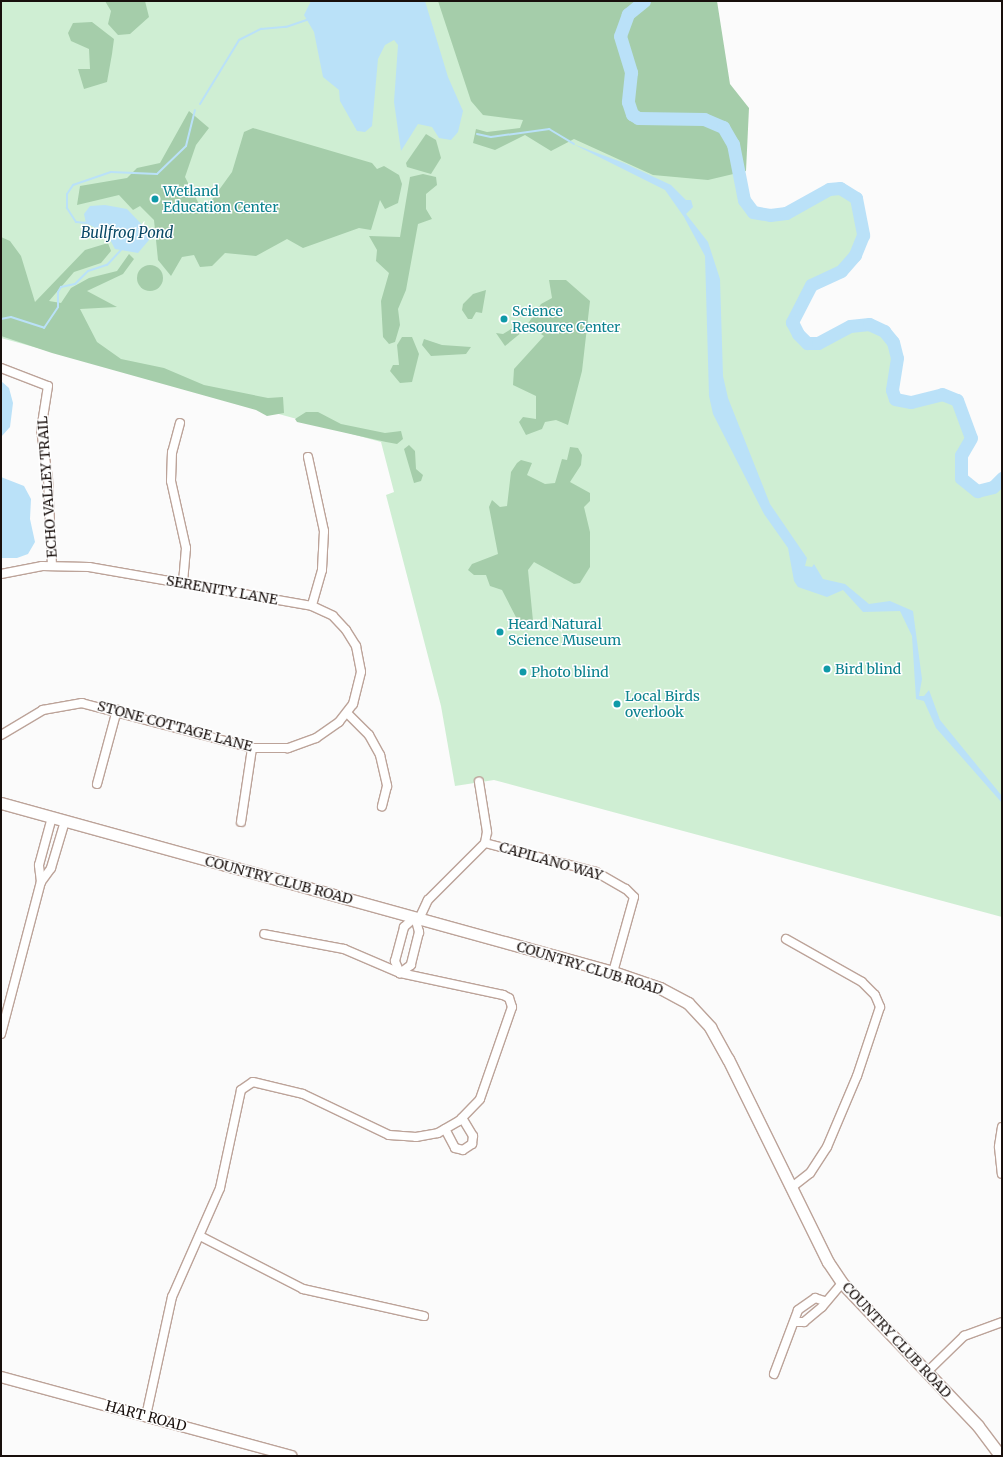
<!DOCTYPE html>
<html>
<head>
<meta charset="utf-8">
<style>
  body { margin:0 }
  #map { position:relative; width:1003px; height:1457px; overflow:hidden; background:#fbfbfb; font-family:Merriweather,serif }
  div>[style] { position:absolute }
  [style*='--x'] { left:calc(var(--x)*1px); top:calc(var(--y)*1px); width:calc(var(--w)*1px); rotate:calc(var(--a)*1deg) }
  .green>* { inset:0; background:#cfeed3 }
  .forest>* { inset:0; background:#a5cdaa }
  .round { border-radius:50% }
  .water>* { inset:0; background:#bae1f8 }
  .stream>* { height:2px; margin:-1px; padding:0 1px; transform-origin:1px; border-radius:1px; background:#bae1f8 }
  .river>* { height:13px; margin:-6.5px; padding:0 6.5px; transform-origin:6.5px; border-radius:6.5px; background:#bae1f8 }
  .roads { filter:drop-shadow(1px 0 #bca399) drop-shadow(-1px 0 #bca399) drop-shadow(0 1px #bca399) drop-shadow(0 -1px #bca399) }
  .minor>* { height:8px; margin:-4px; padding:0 4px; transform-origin:4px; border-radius:4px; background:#fff }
  .tertiary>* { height:10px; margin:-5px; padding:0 5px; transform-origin:5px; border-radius:5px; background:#fff }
  .secondary>* { height:11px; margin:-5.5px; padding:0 5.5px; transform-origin:5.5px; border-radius:5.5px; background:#fff }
  .dots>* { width:11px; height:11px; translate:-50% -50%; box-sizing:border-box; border:2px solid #fff; border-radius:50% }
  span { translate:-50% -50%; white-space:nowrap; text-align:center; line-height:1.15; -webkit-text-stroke:3px #fff; paint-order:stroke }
  .culture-label { font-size:14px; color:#0d838f }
  .left { translate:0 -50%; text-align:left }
  .street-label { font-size:14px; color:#180f0c }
  .water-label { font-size:15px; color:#094865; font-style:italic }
  .frame { position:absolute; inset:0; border:2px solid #180f0c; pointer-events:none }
</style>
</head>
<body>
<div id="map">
  <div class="green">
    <div style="clip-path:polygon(1px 1px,642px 1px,731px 144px,743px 199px,752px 213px,770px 216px,787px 213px,829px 190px,840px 189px,855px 198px,862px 235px,854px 254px,840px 271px,811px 284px,791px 322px,797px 335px,807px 343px,819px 344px,850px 327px,869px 325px,884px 332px,892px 342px,897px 358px,891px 390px,895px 400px,911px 402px,942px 395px,956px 401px,970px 438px,960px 454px,960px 478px,977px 492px,993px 488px,1002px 479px,1002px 917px,494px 780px,455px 786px,441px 706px,386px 495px,394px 492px,381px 442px,1px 338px)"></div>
  </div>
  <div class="forest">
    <div style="clip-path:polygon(105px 1px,145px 1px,149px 17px,130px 34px,118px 35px,108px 24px,111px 11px)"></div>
    <div style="clip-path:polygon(438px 1px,717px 1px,730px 84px,749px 108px,746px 171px,708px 180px,653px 175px,574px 139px,551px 151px,525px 135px,495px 150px,473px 143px,476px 129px,487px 132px,520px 128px,523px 120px,483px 115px,471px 101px)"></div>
    <div style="clip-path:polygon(92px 22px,114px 39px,112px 54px,107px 82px,84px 89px,78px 69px,90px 69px,89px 49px,71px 41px,68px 33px,73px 23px)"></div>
    <div style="clip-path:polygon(189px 111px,209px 128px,196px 145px,185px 177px,199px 204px,211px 201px,232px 172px,244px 132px,253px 128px,372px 163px,377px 169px,384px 166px,399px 175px,402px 184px,398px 203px,385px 209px,380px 200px,371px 230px,359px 228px,303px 248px,287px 239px,256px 256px,225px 253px,212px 266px,200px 267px,194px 255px,182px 257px,171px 276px,158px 260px,154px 220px,140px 206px,133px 210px,119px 195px,77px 205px,80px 186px,127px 178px,137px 168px,160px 163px)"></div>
    <div style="clip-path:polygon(426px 134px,436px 140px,441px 158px,431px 174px,407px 167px,406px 163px)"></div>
    <div style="clip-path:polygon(423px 174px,436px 177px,437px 185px,426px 194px,426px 209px,432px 219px,418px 224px,406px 290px,398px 309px,400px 325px,395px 342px,389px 344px,383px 337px,381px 301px,389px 273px,376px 261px,377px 250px,369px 236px,400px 237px,410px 177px)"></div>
    <div style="clip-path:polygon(1px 237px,10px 241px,21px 256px,35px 302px,85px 250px,108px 243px,111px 251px,101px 263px,74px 272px,49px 301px,61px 303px,71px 288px,89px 278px,117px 271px,129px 254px,134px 259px,123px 274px,87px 291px,117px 307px,80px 309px,97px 342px,121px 359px,164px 368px,204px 385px,268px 398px,283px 397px,284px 413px,267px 416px,256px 410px,52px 353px,1px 336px)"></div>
    <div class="round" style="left:137px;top:265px;width:26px;height:26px"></div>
    <div style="clip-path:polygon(549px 280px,566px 280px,590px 301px,582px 371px,568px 425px,556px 420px,545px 422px,542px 429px,526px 435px,519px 422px,523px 417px,536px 419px,536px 396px,513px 385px,514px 369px,544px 336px,527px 325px,541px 304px,552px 298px)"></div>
    <div style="clip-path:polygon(486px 290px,482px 313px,476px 312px,472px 319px,468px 319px,462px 310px,463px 304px,473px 294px)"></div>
    <div style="clip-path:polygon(511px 329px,522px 332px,505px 346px,496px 333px,503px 334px)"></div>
    <div style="clip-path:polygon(402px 337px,412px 337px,419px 354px,412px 382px,400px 383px,390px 371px,393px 365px,399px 365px,397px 345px)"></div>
    <div style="clip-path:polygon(424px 339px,442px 345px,471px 347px,466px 354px,431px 356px,422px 345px)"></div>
    <div style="clip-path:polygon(306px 412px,318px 412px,341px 424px,385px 433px,401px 431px,403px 439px,397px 444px,386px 442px,297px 422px,295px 419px)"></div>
    <div style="clip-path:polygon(409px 445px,415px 451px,416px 469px,423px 475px,421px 481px,414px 483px,404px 449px)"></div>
    <div style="clip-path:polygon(570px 447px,578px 448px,582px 455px,581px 465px,570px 482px,590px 493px,590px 501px,584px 507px,590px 532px,590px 567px,580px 583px,574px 584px,534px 562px,528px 570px,533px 621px,519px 623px,502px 590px,490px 586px,486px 575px,474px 575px,468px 570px,472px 564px,498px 554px,489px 507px,492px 500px,500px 507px,507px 506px,511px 472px,517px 463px,521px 460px,532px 463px,527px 475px,545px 484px,555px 483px,562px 459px,567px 460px)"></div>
  </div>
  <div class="water">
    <div style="clip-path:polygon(311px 1px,425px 1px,448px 77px,463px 111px,458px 132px,451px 140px,439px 138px,432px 127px,418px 124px,401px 151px,394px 102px,398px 45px,394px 40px,385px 45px,378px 59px,372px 126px,365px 132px,357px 131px,340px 101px,339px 90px,323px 77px,314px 32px,304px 15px)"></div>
    <div style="clip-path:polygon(573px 144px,624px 163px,671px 185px,686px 200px,691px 200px,693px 207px,686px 214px,708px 242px,720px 279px,723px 376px,728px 398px,770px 504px,807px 558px,805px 566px,812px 567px,814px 564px,823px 579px,845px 584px,869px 604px,890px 601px,913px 611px,922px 679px,919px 696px,924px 696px,929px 690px,940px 720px,1002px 796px,1002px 803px,936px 728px,924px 701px,916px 699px,912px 636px,900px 611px,863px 612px,843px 590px,827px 597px,798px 587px,794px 581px,788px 548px,764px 514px,713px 414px,709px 396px,705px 256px,684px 217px,665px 190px)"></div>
    <div style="clip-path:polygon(105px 205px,127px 209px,150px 233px,149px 240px,138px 253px,115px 249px,107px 234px,86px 223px,84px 214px,90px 206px)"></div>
    <div style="clip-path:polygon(1px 381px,9px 388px,13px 403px,10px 427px,1px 437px)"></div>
    <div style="clip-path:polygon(1px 477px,24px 486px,31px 499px,30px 519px,35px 542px,28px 554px,17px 558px,1px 558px)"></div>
  </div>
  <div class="stream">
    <div style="--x:200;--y:104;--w:75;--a:-58.6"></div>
    <div style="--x:239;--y:40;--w:25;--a:-27"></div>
    <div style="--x:261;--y:29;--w:25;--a:-5"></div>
    <div style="--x:286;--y:27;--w:24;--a:-19"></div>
    <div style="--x:477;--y:134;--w:14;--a:12"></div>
    <div style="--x:491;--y:137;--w:59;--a:-7.9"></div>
    <div style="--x:549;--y:129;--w:29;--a:31"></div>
    <div style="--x:87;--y:223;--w:11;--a:-175"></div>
    <div style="--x:76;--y:222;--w:17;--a:-123"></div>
    <div style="--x:67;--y:208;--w:14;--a:-90"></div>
    <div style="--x:67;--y:194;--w:11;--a:-56"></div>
    <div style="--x:73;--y:185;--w:40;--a:-18.9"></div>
    <div style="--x:111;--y:172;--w:46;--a:2.5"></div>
    <div style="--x:157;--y:174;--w:40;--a:-44"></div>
    <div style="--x:186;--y:146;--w:37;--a:-76"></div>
    <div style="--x:1;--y:319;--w:10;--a:-11"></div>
    <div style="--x:11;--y:317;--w:35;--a:18"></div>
    <div style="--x:44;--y:328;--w:25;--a:-56"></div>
    <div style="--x:58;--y:307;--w:15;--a:-90"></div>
    <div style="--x:58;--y:292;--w:6;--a:-59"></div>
    <div style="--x:61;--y:287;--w:14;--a:-12"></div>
    <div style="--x:75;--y:284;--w:18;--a:-45"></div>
    <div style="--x:88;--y:271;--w:20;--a:-18"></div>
    <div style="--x:107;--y:265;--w:21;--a:-47"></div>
  </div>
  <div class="river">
    <div style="--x:644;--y:1;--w:21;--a:141"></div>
    <div style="--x:628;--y:14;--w:23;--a:110"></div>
    <div style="--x:620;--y:36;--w:38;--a:73"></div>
    <div style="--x:631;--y:72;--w:30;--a:96"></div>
    <div style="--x:628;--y:102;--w:13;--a:72"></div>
    <div style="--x:632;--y:114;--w:7;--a:34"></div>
    <div style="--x:638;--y:118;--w:66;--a:0.9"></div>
    <div style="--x:704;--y:119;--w:21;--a:23"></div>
    <div style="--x:723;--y:127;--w:20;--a:60"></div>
    <div style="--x:733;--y:144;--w:57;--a:78.9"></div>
    <div style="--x:744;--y:200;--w:15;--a:53"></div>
    <div style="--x:753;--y:212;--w:17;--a:10"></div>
    <div style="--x:770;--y:215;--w:16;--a:-7"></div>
    <div style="--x:786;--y:213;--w:49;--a:-29.2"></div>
    <div style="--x:829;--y:189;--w:11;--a:-5"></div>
    <div style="--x:840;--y:188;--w:19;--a:32"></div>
    <div style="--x:856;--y:198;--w:38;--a:79"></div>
    <div style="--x:863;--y:235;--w:22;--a:112"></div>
    <div style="--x:855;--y:255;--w:21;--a:131"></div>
    <div style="--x:841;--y:271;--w:33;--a:155"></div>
    <div style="--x:811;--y:285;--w:42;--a:117.2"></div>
    <div style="--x:792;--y:322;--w:13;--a:63"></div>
    <div style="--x:798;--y:334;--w:13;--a:45"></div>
    <div style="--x:807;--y:343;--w:11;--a:0"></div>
    <div style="--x:818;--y:343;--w:36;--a:-28"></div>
    <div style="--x:850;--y:326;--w:19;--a:-6"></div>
    <div style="--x:869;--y:324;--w:17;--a:25"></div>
    <div style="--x:884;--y:331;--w:14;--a:51"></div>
    <div style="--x:893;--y:342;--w:16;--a:76"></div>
    <div style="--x:897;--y:358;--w:32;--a:99"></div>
    <div style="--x:892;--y:390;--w:9;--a:72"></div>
    <div style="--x:895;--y:399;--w:16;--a:11"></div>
    <div style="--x:911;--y:402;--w:32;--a:-14"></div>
    <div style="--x:942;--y:394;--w:16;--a:22"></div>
    <div style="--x:957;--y:400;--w:40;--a:69.8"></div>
    <div style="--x:971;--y:438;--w:20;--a:120"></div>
    <div style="--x:961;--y:455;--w:23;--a:90"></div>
    <div style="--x:961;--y:478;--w:21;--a:39"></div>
    <div style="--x:977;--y:491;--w:16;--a:-14"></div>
    <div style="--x:993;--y:487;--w:13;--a:-45"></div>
  </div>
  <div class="roads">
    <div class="minor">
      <div style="--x:1;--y:368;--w:50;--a:21"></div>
      <div style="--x:48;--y:386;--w:45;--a:99"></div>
      <div style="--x:41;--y:430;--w:49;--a:81.7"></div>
      <div style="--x:48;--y:478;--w:88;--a:87.4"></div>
      <div style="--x:180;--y:423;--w:30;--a:105"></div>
      <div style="--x:172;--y:452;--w:29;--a:92"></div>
      <div style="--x:171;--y:481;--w:69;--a:77.4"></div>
      <div style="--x:186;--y:548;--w:35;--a:95"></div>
      <div style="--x:308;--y:457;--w:76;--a:77.8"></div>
      <div style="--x:324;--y:531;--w:39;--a:93"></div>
      <div style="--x:322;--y:570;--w:37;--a:106"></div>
      <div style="--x:1;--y:574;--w:42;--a:-11"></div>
      <div style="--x:42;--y:566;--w:47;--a:1.2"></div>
      <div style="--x:89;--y:567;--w:226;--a:9.9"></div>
      <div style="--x:312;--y:606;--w:23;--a:25"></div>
      <div style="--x:333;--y:616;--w:19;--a:47"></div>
      <div style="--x:346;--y:630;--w:19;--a:58"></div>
      <div style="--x:356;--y:646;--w:26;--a:79"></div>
      <div style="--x:361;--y:672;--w:33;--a:104"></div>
      <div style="--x:353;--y:704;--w:23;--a:128"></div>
      <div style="--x:339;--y:722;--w:28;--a:145"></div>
      <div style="--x:316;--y:738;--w:30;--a:160"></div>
      <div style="--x:288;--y:748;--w:36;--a:180"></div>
      <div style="--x:252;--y:748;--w:176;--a:-165.2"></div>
      <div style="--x:82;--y:703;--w:40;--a:170"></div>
      <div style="--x:43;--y:710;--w:49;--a:149.2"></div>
      <div style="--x:347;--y:713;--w:31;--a:45"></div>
      <div style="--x:369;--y:735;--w:23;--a:61"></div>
      <div style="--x:380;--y:755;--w:32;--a:77"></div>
      <div style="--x:387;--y:786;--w:21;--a:104"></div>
      <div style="--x:97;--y:784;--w:77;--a:-74.9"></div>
      <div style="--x:241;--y:822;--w:75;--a:-81.5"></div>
      <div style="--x:485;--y:843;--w:115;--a:14.6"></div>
      <div style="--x:596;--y:872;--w:34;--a:30"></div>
      <div style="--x:626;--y:889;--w:11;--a:45"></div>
      <div style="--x:634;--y:897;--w:78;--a:105.6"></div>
      <div style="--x:41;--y:882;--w:17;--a:-97"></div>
      <div style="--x:39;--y:865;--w:50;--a:-74.8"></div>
      <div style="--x:415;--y:917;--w:16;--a:75"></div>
      <div style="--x:419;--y:932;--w:34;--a:104"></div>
      <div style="--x:411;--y:965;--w:14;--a:144"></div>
      <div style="--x:400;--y:973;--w:13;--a:-113"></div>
      <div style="--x:395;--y:961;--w:35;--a:-75"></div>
      <div style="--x:404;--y:927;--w:15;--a:-42"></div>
      <div style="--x:419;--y:919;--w:21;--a:-65"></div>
      <div style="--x:428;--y:900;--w:81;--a:-45"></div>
      <div style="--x:485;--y:843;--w:11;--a:-80"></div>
      <div style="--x:487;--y:832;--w:51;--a:-99.1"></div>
      <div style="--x:786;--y:939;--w:87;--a:29.5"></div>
      <div style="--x:862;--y:982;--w:18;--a:45"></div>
      <div style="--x:875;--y:995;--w:13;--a:67"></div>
      <div style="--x:880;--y:1007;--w:73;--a:108.4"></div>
      <div style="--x:857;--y:1076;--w:77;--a:112.9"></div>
      <div style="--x:827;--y:1147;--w:31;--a:123"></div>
      <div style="--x:810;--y:1173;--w:24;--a:142"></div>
      <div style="--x:1;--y:1034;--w:157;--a:-75.3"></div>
      <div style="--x:41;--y:882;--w:17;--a:-54"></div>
      <div style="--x:51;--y:868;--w:49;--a:-73.4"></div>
      <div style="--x:1002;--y:1127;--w:20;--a:99"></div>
      <div style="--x:999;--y:1147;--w:27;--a:84"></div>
      <div style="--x:445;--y:1129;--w:21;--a:62"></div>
      <div style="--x:455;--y:1148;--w:8;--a:14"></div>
      <div style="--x:463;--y:1150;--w:11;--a:-34"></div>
      <div style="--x:472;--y:1144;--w:8;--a:-83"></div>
      <div style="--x:473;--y:1136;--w:21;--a:-121"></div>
      <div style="--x:200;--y:1236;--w:116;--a:27.2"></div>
      <div style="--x:303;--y:1289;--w:124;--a:12.6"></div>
      <div style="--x:796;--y:1322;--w:8;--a:0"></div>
      <div style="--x:804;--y:1322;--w:23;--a:-40"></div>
      <div style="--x:822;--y:1307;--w:31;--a:-50"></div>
      <div style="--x:927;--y:1372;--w:52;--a:-44.2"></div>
      <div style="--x:964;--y:1336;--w:40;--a:-20.2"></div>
      <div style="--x:774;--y:1374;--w:68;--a:-69.4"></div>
      <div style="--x:798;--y:1310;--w:21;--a:-35"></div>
      <div style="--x:815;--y:1298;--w:9;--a:18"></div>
      <div style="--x:146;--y:1416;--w:122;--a:-77.7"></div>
      <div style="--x:172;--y:1297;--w:119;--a:-66.2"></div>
      <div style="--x:220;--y:1188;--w:100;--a:-77.9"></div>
      <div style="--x:241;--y:1090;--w:14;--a:-34"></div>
      <div style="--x:253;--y:1082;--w:51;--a:13.5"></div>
      <div style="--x:303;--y:1094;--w:95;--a:25.5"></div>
      <div style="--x:389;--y:1135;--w:27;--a:4"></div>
      <div style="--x:416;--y:1137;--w:22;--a:-10"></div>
      <div style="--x:438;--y:1133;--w:24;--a:-30"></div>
      <div style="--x:459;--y:1121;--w:30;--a:-46"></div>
      <div style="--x:480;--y:1099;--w:97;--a:-70.8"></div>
      <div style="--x:512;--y:1007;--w:9;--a:-108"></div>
      <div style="--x:509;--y:998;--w:7;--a:-153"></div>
      <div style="--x:503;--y:995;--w:105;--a:-167.9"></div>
      <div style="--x:400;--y:973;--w:61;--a:-156.8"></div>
      <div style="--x:344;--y:949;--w:81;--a:-169.4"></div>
    </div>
    <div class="tertiary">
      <div style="--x:1;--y:1377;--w:301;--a:15.2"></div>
    </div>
    <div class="secondary">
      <div style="--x:1;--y:803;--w:635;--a:15.44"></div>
      <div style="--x:613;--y:972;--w:50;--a:18.8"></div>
      <div style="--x:660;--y:988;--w:32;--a:28"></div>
      <div style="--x:688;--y:1003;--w:33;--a:47"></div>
      <div style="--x:710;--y:1027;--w:37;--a:61"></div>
      <div style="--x:728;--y:1059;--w:226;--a:63.8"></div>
      <div style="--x:828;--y:1262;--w:25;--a:56"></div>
      <div style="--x:842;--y:1283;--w:197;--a:46.4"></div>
      <div style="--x:978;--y:1426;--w:38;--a:53"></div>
    </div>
  </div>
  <div class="dots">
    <div style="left:155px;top:199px;background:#0f9aa8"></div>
    <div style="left:504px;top:319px;background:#0f9aa8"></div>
    <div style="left:500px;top:632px;background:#0f9aa8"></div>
    <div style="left:827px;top:669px;background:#0f9aa8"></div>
    <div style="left:523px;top:672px;background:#0f9aa8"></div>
    <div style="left:617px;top:704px;background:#0f9aa8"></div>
  </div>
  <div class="culture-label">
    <span class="left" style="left:163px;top:199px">Wetland<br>Education Center</span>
    <span class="left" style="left:512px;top:319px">Science<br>Resource Center</span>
    <span class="left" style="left:508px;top:632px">Heard Natural<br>Science Museum</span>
    <span class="left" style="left:835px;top:669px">Bird blind</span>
    <span class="left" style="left:531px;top:672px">Photo blind</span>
    <span class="left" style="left:625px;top:704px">Local Birds<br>overlook</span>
  </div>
  <div class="street-label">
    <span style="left:47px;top:487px;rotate:-94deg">ECHO VALLEY TRAIL</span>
    <span style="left:222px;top:590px;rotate:10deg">SERENITY LANE</span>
    <span style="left:175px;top:726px;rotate:15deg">STONE COTTAGE LANE</span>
    <span style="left:551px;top:861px;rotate:16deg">CAPILANO WAY</span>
    <span style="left:279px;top:880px;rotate:15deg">COUNTRY CLUB ROAD</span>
    <span style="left:590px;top:968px;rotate:17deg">COUNTRY CLUB ROAD</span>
    <span style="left:897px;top:1340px;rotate:47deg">COUNTRY CLUB ROAD</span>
    <span style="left:146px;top:1416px;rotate:15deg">HART ROAD</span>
  </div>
  <div class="water-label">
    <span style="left:127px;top:233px">Bullfrog Pond</span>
  </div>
  <div class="frame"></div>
</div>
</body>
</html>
